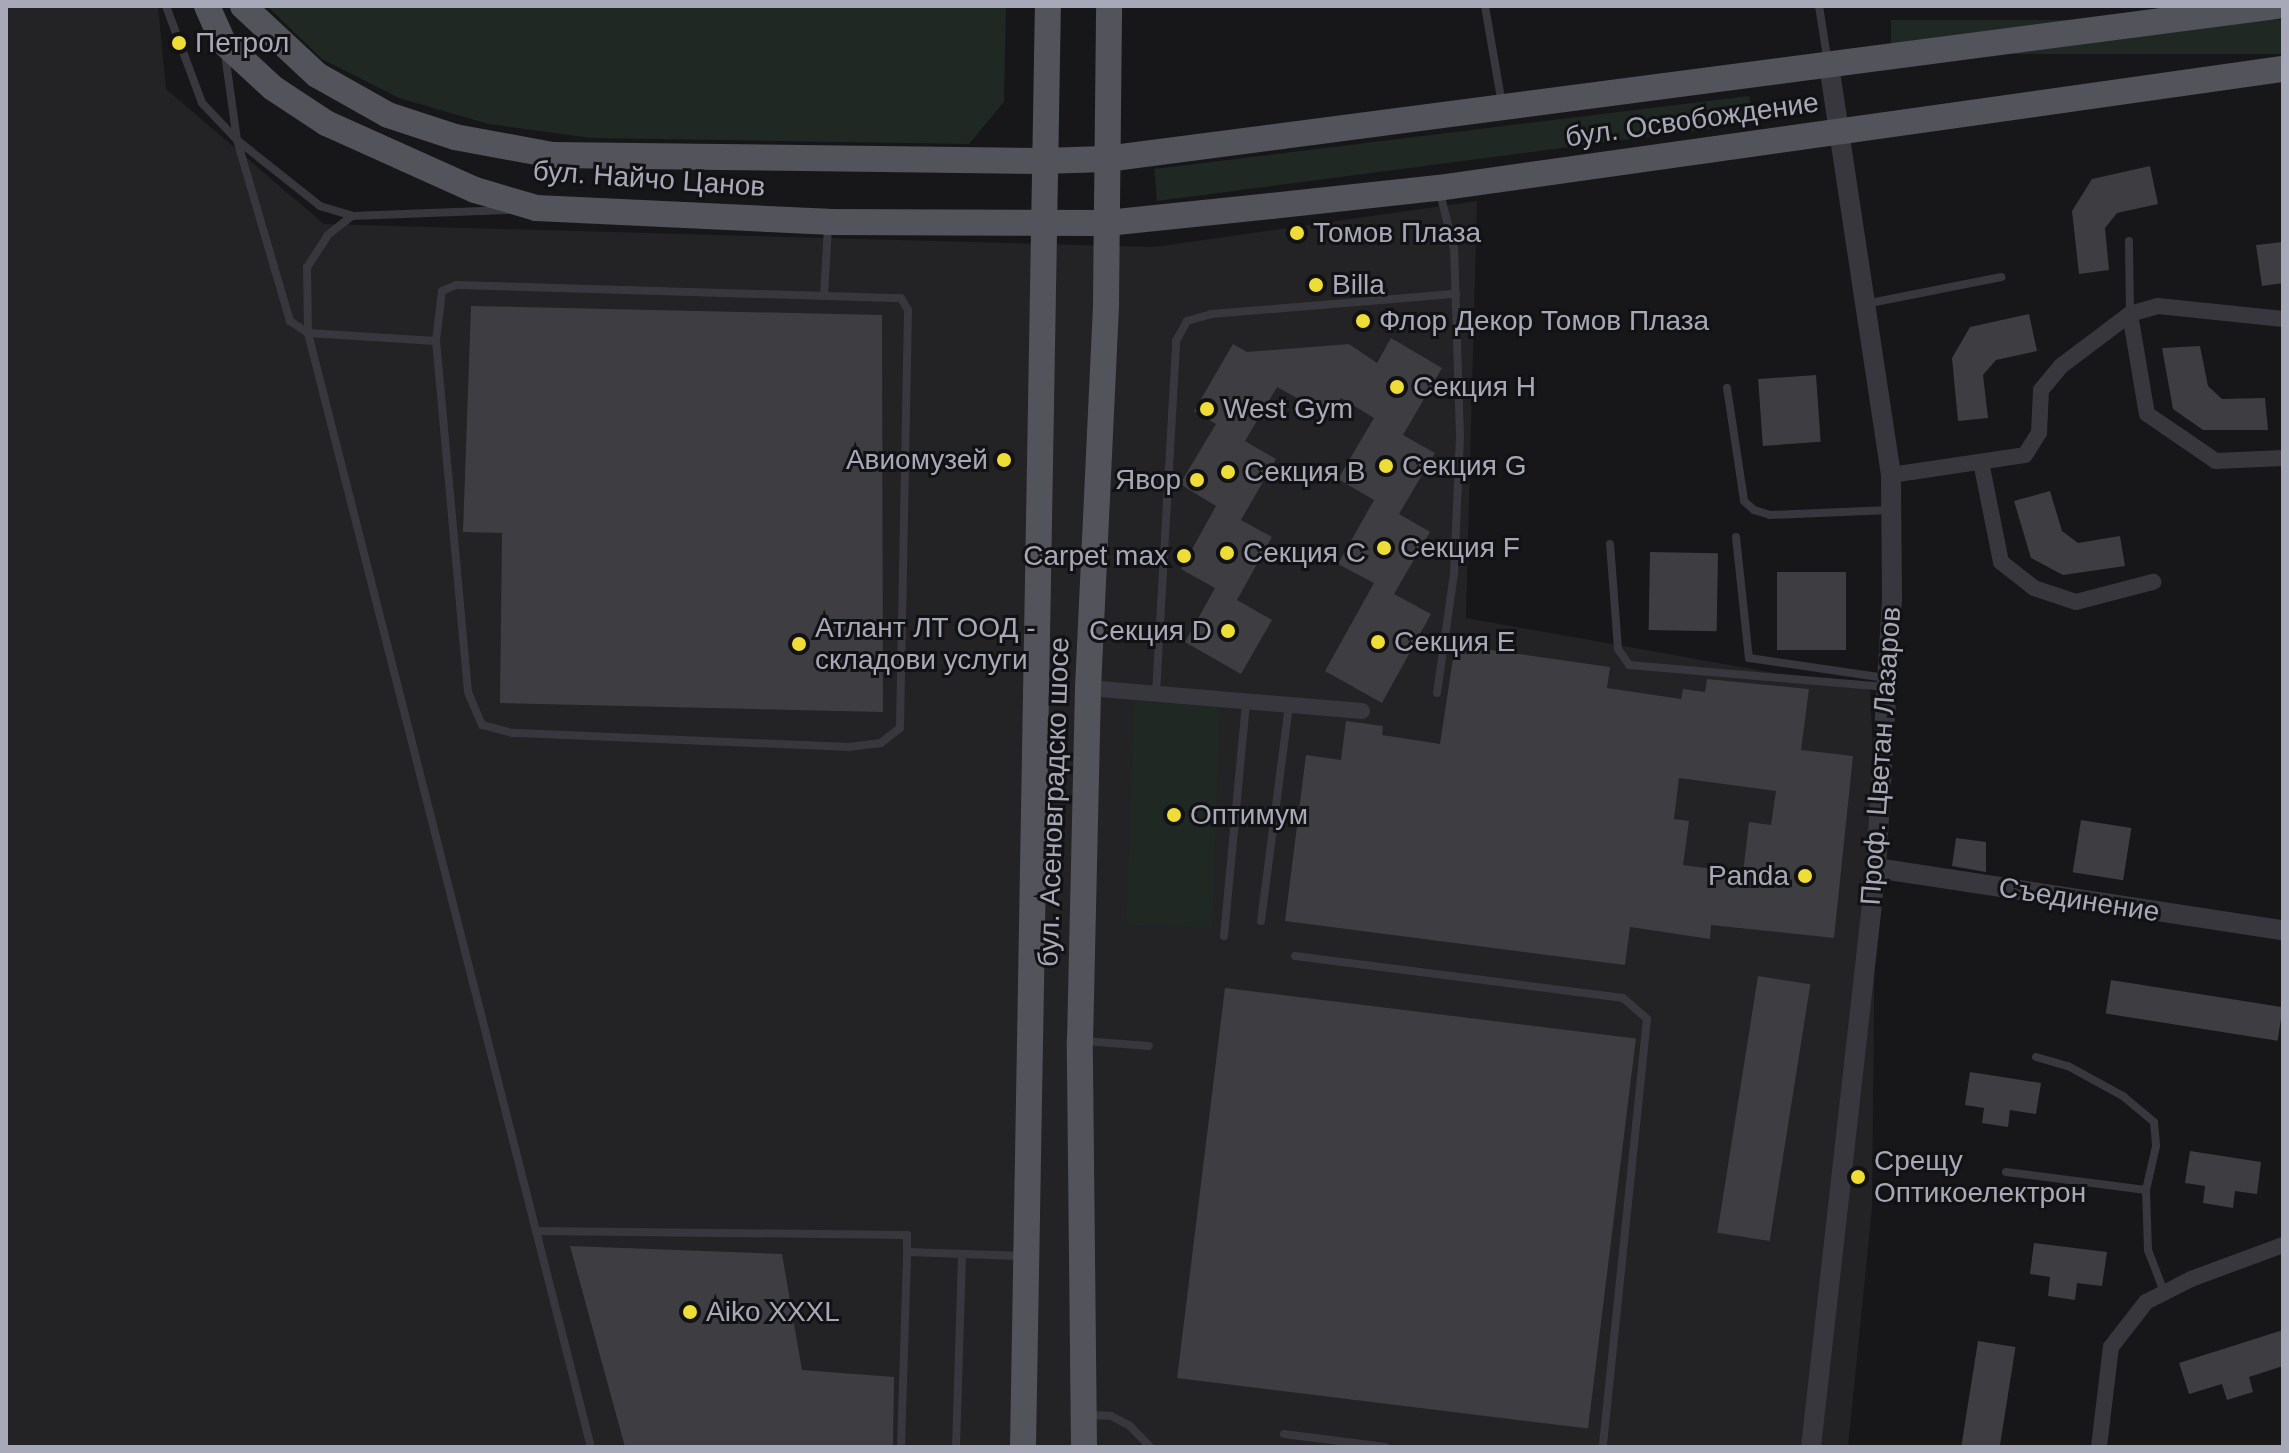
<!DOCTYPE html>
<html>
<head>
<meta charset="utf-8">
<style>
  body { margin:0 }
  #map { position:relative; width:2289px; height:1453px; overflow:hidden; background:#171618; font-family:Arial,sans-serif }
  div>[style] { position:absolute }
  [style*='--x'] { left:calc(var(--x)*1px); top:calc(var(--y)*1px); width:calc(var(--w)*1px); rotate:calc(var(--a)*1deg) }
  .built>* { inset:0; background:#232225 }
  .green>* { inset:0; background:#202823; transform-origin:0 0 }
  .building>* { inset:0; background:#3e3d42; transform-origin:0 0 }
  .service>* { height:8px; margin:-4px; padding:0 4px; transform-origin:4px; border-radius:4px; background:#38373d }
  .minor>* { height:16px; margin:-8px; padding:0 8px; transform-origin:8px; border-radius:8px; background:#38373d }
  .tertiary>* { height:20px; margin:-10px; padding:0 10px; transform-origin:10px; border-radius:10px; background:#38373d }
  .primary>* { height:26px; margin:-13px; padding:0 13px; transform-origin:13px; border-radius:13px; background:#53535c }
  .dots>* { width:22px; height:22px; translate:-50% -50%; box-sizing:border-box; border:4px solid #121113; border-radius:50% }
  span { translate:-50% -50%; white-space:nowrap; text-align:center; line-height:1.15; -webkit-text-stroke:6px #121113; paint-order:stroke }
  .poi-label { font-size:28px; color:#a8a9b8 }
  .left { translate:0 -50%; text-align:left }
  .right { translate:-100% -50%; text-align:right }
  .street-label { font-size:28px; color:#a8a9b8 }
  .frame { position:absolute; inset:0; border:8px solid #a8a9b8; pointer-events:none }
</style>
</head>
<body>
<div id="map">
  <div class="built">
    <div style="clip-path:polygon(6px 6px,158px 6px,166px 89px,324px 224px,1154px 247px,1477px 201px,1466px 618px,1870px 690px,1876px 811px,1872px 1208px,1848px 1447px,6px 1447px)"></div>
  </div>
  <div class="green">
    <div style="clip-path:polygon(267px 6px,1006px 6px,1004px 102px,969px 144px,591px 138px,488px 124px,399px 98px,322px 59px)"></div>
    <div style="left:2283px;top:20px;width:34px;height:392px;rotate:90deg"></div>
    <div style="clip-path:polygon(1749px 96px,1754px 123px,1157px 201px,1154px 169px)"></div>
    <div style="left:1134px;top:702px;width:86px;height:223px;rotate:2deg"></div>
  </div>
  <div class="building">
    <div style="clip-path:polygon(2150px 166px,2158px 204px,2117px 213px,2105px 228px,2109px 270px,2079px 274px,2072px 211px,2092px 179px)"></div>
    <div style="clip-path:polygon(2283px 242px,2283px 283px,2262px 286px,2256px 245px)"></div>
    <div style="clip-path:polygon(471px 306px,882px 315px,883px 712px,500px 703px,502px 533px,463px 532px)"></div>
    <div style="clip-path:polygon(2029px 314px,2037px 351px,1996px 360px,1983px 375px,1988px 418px,1958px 421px,1952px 358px,1970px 327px)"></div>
    <div style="clip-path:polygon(1391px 338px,1442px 368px,1403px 435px,1435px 453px,1399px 514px,1430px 532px,1394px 594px,1431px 614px,1382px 703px,1325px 671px,1374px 583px,1338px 564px,1374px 500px,1338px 479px,1374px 418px,1341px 398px,1329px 416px,1277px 387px,1245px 441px,1276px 459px,1241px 520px,1272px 537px,1237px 600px,1272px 620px,1241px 674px,1185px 642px,1215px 588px,1181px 569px,1216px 506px,1180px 484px,1216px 424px,1194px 411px,1233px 344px,1247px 352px,1349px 344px,1377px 363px)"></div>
    <div style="clip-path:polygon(2200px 346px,2208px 386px,2222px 399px,2265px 398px,2268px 430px,2203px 430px,2173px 409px,2162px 348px)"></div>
    <div style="left:1816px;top:375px;width:67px;height:58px;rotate:86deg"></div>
    <div style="clip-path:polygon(2050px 491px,2062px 531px,2078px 543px,2120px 536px,2125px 566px,2063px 575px,2031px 558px,2014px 501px)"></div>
    <div style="left:1650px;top:552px;width:68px;height:78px;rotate:1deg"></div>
    <div style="left:1777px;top:572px;width:69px;height:78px"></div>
    <div style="clip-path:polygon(evenodd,1455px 645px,1610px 667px,1607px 688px,1681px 699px,1683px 689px,1705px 692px,1707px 679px,1809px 689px,1801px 750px,1853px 756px,1834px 938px,1711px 925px,1710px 939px,1630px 927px,1625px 965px,1285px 921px,1306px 755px,1341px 760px,1346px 721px,1383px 726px,1382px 735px,1440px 744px,1455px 645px,1679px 778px,1776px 791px,1771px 825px,1749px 822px,1743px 873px,1683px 865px,1689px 821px,1674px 819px,1679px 778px)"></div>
    <div style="left:2081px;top:820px;width:51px;height:53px;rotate:9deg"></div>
    <div style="clip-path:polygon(1956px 838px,1986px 842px,1986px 872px,1952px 866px)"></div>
    <div style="left:1758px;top:976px;width:53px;height:260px;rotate:9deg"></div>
    <div style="left:2111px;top:980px;width:174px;height:34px;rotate:9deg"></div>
    <div style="left:1225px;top:988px;width:414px;height:393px;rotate:7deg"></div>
    <div style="clip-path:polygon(1970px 1072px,2041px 1083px,2036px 1114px,2010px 1110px,2008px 1127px,1982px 1123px,1984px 1108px,1965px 1105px)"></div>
    <div style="clip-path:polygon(2190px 1151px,2261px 1162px,2257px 1194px,2235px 1191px,2233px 1208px,2203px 1203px,2205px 1186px,2185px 1183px)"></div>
    <div style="clip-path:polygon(2034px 1243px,2107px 1252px,2102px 1286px,2077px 1283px,2075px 1300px,2048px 1296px,2050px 1277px,2030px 1274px)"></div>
    <div style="clip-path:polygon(570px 1246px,782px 1254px,802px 1370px,894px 1377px,893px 1447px,625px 1447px)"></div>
    <div style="clip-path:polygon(2283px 1330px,2283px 1366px,2249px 1377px,2253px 1392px,2227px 1400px,2222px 1384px,2189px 1394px,2179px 1363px)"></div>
    <div style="left:1978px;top:1341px;width:38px;height:107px;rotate:9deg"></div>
  </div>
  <div class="service">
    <div style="--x:166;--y:6;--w:103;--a:69.6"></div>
    <div style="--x:202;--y:103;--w:51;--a:46.6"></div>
    <div style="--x:237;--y:140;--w:189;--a:73.7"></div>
    <div style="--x:290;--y:321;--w:22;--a:34"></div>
    <div style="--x:308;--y:333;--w:128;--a:3.6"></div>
    <div style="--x:1485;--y:6;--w:99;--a:80.2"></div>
    <div style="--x:1819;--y:6;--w:58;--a:81"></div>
    <div style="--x:225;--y:54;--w:87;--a:82.1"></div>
    <div style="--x:237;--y:140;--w:106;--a:38.5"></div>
    <div style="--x:320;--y:206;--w:34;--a:17"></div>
    <div style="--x:507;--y:210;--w:155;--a:177.8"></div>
    <div style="--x:352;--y:216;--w:31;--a:142"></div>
    <div style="--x:328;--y:235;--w:38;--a:123"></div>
    <div style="--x:307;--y:267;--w:66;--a:89.1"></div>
    <div style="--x:308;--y:333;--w:1149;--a:75.75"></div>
    <div style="--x:2129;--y:241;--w:73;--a:89.2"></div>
    <div style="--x:456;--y:285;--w:445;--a:1.7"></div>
    <div style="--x:901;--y:298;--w:14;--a:60"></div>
    <div style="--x:908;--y:310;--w:418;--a:91.1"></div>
    <div style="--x:900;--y:728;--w:24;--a:142"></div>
    <div style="--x:881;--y:743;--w:31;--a:173"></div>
    <div style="--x:850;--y:747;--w:338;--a:-177.6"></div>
    <div style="--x:512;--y:733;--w:31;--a:-165"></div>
    <div style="--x:482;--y:725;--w:36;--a:-113"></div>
    <div style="--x:468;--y:692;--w:352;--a:-95.2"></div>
    <div style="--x:436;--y:341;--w:50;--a:-83.2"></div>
    <div style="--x:442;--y:291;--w:15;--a:-23"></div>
    <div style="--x:824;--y:296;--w:69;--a:-86.7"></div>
    <div style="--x:1865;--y:304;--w:139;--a:-11.2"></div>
    <div style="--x:1727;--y:388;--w:114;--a:81.4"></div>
    <div style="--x:1744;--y:501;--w:13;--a:42"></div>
    <div style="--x:1754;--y:510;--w:17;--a:17"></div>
    <div style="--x:1770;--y:515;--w:120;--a:-2.4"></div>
    <div style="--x:1736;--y:537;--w:122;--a:83.9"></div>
    <div style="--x:1749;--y:658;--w:138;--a:8.3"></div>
    <div style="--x:1610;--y:544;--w:105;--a:85.6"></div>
    <div style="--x:1618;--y:649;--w:19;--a:55"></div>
    <div style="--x:1629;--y:665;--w:258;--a:4.9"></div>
    <div style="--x:1156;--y:693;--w:353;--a:-86.7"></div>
    <div style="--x:1176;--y:341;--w:23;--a:-61"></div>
    <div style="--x:1187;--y:321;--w:25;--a:-16"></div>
    <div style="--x:1211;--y:314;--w:246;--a:-4.7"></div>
    <div style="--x:1437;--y:693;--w:121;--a:-81.9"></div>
    <div style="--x:1454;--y:573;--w:136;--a:-87.5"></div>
    <div style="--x:1460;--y:437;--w:188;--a:-91.8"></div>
    <div style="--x:1454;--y:249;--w:58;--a:-104"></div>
    <div style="--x:1261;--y:921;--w:218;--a:-82.6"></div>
    <div style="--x:1224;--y:936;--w:235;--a:-84.6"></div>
    <div style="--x:1295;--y:956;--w:331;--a:7.3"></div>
    <div style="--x:1623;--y:998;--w:32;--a:41"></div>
    <div style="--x:1647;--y:1019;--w:430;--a:95.9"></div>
    <div style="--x:1085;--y:1041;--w:64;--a:4.5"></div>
    <div style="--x:2036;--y:1057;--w:33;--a:16"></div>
    <div style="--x:2068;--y:1066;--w:63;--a:28.6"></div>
    <div style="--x:2123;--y:1096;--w:40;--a:40"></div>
    <div style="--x:2154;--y:1122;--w:24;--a:85"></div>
    <div style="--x:2156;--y:1146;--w:45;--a:102.8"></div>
    <div style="--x:2146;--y:1190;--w:60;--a:88.1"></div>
    <div style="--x:2148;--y:1250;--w:45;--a:69.1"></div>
    <div style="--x:2006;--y:1172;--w:141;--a:7.3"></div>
    <div style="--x:536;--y:1231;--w:371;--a:0.6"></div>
    <div style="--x:907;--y:1235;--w:17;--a:90"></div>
    <div style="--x:1087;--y:1415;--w:24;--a:2"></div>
    <div style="--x:1111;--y:1416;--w:20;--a:27"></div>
    <div style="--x:1129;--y:1425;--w:30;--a:46"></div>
    <div style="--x:1284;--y:1434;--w:102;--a:7.3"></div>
    <div style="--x:901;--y:1447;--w:195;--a:-88.2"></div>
    <div style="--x:907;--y:1252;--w:114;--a:2"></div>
    <div style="--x:956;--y:1447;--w:193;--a:-88.2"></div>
  </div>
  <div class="minor">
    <div style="--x:2130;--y:314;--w:101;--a:80.4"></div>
    <div style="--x:2147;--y:414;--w:83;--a:34.3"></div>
    <div style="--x:2216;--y:461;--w:67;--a:-2.6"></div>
    <div style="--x:1981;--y:462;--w:102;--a:78.7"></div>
    <div style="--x:2001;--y:562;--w:42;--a:38.2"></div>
    <div style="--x:2034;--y:588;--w:44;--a:18.4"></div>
    <div style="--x:2076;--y:602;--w:80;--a:-14.6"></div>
    <div style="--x:1891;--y:475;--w:135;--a:-8.5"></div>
    <div style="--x:2025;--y:455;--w:26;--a:-58"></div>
    <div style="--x:2039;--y:433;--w:43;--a:-87.3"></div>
    <div style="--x:2041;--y:390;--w:31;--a:-50"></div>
    <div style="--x:2061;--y:366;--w:86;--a:-37"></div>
    <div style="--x:2130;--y:314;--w:29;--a:-16"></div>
    <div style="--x:2158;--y:306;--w:126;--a:5.9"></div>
    <div style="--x:1088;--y:688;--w:275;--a:4.8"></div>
    <div style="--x:2099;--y:1447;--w:101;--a:-83.2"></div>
    <div style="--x:2111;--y:1347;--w:57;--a:-52.1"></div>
    <div style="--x:2146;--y:1302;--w:51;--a:-27.1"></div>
    <div style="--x:2191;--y:1279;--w:98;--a:-20.3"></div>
  </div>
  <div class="tertiary">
    <div style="--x:1876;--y:868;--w:412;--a:8.7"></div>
    <div style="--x:1811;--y:1447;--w:583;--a:-83.59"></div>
    <div style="--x:1876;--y:868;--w:271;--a:-86.6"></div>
    <div style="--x:1892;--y:597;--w:122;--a:-90.5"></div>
    <div style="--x:1891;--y:475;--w:413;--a:-98.6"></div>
  </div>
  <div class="primary">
    <div style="--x:207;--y:6;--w:39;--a:66"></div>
    <div style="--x:223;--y:42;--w:68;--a:42.6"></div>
    <div style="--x:273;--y:88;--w:64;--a:33.4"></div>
    <div style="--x:326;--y:123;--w:163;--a:24.2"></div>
    <div style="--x:475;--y:190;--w:64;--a:16.4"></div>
    <div style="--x:536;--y:208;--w:292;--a:2.7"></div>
    <div style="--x:828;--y:222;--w:279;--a:0.2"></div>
    <div style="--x:1107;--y:223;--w:165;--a:-5.9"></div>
    <div style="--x:1271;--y:206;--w:168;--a:-6.2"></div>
    <div style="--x:1438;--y:188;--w:853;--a:-8.02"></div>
    <div style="--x:243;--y:6;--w:101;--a:43"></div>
    <div style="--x:317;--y:75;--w:81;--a:29.4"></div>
    <div style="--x:388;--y:115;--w:71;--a:18.2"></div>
    <div style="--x:455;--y:137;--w:99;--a:10.5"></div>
    <div style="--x:552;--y:155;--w:490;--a:0.7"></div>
    <div style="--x:1042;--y:161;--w:64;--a:-1.8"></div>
    <div style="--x:1106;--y:159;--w:1180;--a:-7.45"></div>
    <div style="--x:1023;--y:1447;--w:1441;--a:-89.01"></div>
    <div style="--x:1084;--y:1447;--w:406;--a:-90.6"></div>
    <div style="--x:1080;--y:1041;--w:353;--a:-88.7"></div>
    <div style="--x:1088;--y:688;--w:386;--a:-87.3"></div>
    <div style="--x:1106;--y:302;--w:296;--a:-89.4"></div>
  </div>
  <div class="dots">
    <div style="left:179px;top:43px;background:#efdd37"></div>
    <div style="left:1297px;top:233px;background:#efdd37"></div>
    <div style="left:1316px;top:285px;background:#efdd37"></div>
    <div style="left:1363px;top:321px;background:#efdd37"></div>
    <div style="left:1397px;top:387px;background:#efdd37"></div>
    <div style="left:1207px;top:409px;background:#efdd37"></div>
    <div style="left:1004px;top:460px;background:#efdd37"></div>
    <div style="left:1386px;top:466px;background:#efdd37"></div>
    <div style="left:1228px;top:472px;background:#efdd37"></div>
    <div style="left:1197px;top:480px;background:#efdd37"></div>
    <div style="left:1384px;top:548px;background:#efdd37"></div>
    <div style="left:1227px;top:553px;background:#efdd37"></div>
    <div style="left:1184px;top:556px;background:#efdd37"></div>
    <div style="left:1228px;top:631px;background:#efdd37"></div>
    <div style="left:1378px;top:642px;background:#efdd37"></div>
    <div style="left:799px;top:644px;background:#efdd37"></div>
    <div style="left:1174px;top:815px;background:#efdd37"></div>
    <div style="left:1805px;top:876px;background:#efdd37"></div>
    <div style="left:1858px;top:1177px;background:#efdd37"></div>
    <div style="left:690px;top:1312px;background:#efdd37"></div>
  </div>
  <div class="poi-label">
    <span class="left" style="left:195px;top:43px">Петрол</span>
    <span class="left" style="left:1313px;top:233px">Томов Плаза</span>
    <span class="left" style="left:1332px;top:285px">Billa</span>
    <span class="left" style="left:1379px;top:321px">Флор Декор Томов Плаза</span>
    <span class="left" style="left:1413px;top:387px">Секция H</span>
    <span class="left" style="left:1223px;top:409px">West Gym</span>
    <span class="right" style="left:988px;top:460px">Авиомузей</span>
    <span class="left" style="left:1402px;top:466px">Секция G</span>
    <span class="left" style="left:1244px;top:472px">Секция B</span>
    <span class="right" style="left:1181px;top:480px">Явор</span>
    <span class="left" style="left:1400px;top:548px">Секция F</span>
    <span class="left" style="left:1243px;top:553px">Секция C</span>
    <span class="right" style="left:1168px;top:556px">Carpet max</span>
    <span class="left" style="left:815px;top:644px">Атлант ЛТ ООД -<br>складови услуги</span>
    <span class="right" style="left:1212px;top:631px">Секция D</span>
    <span class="left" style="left:1394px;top:642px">Секция E</span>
    <span class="left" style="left:1190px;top:815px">Оптимум</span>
    <span class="right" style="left:1789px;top:876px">Panda</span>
    <span class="left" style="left:1874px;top:1177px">Срещу<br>Оптикоелектрон</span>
    <span class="left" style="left:706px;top:1312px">Aiko XXXL</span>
  </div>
  <div class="street-label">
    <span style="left:1692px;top:120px;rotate:-8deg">бул. Освобождение</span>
    <span style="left:649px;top:179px;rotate:4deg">бул. Найчо Цанов</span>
    <span style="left:1881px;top:756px;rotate:-86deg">Проф. Цветан Лазаров</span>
    <span style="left:1054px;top:802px;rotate:-88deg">бул. Асеновградско шосе</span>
    <span style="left:2079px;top:900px;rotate:9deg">Съединение</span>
  </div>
  <div class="frame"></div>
</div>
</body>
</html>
